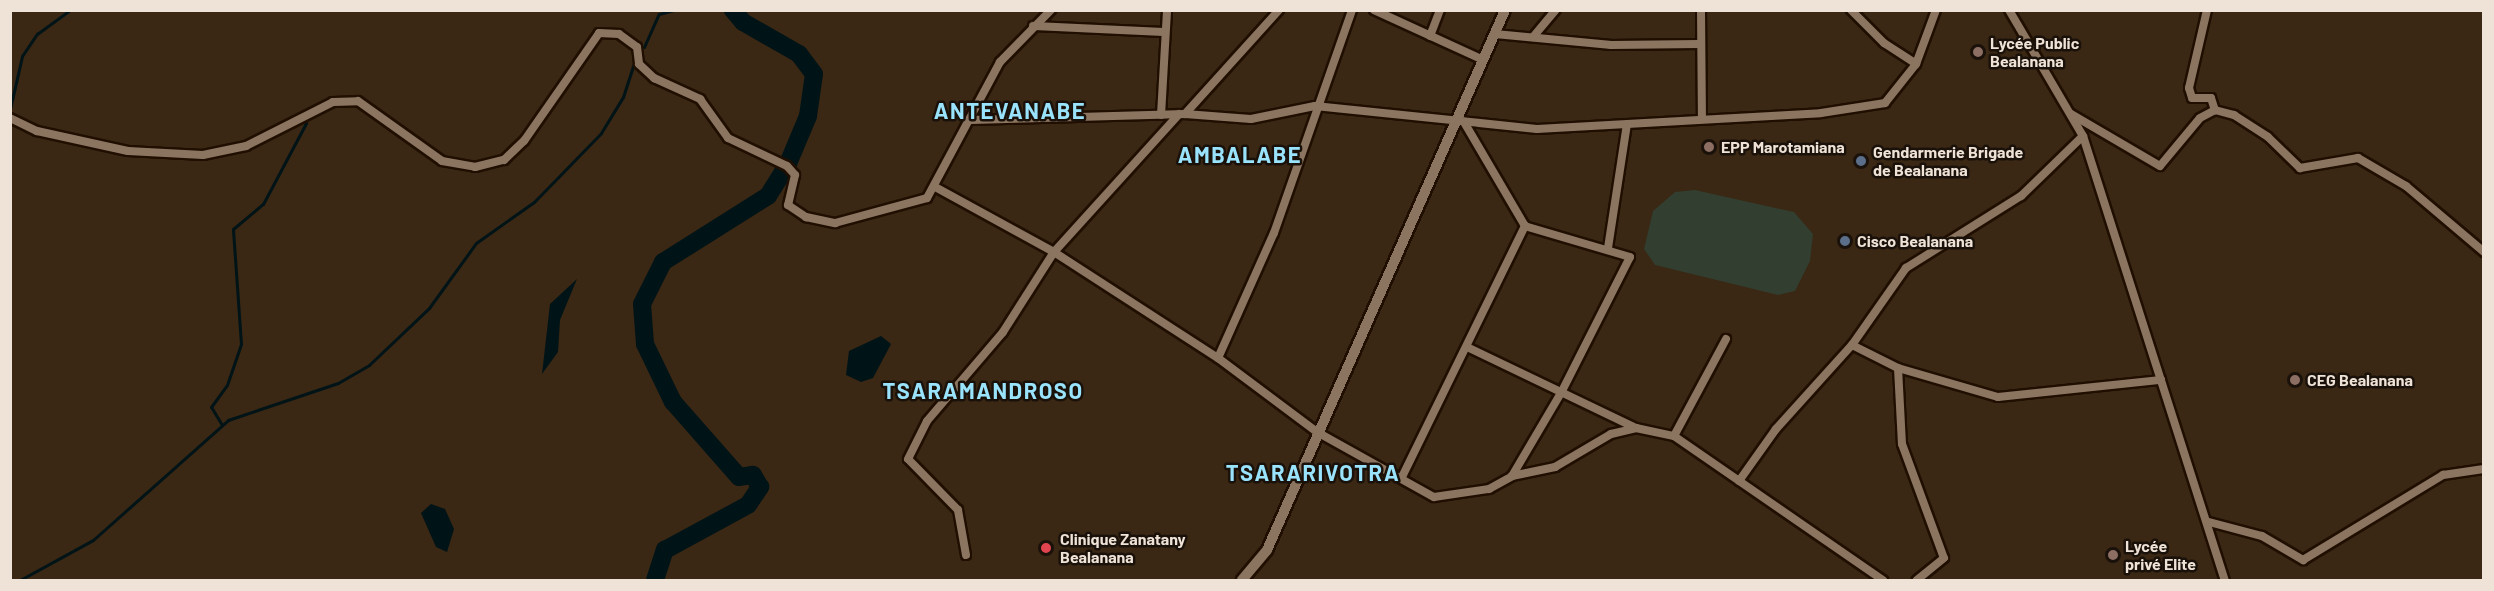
<!DOCTYPE html>
<html>
<head>
<meta charset="utf-8">
<style>
  body { margin:0 }
  #map { position:relative; width:2494px; height:591px; overflow:hidden; background:#3a2714; font-family:Barlow,sans-serif }
  div>[style] { position:absolute }
  [style*='--x'] { left:calc(var(--x)*1px); top:calc(var(--y)*1px); width:calc(var(--w)*1px); rotate:calc(var(--a)*1deg) }
  .green>* { inset:0; background:#323e2f }
  .water>* { inset:0; background:#001417 }
  .stream>* { height:3px; margin:-1.5px; padding:0 1.5px; transform-origin:1.5px; border-radius:1.5px; background:#001417 }
  .river>* { height:18px; margin:-9px; padding:0 9px; transform-origin:9px; border-radius:9px; background:#001417 }
  .roads { filter:drop-shadow(2px 0 #200f00) drop-shadow(-2px 0 #200f00) drop-shadow(0 2px #200f00) drop-shadow(0 -2px #200f00) }
  .minor>* { height:8px; margin:-4px; padding:0 4px; transform-origin:4px; border-radius:4px; background:#8b7560 }
  .tertiary>* { height:10px; margin:-5px; padding:0 5px; transform-origin:5px; border-radius:5px; background:#8b7560 }
  .dots>* { width:16px; height:16px; translate:-50% -50%; box-sizing:border-box; border:3px solid #1a120a; border-radius:50% }
  span { translate:-50% -50%; white-space:nowrap; text-align:center; line-height:1.15; -webkit-text-stroke:5px #1a120a; paint-order:stroke }
  .poi-label { font-size:16px; color:#efe2d6; font-weight:700 }
  .left { translate:0 -50%; text-align:left }
  .district-label { font-size:22px; color:#9ae3fc; font-weight:700; letter-spacing:1.5px }
  .frame { position:absolute; inset:0; border:12px solid #efe2d6; pointer-events:none }
</style>
</head>
<body>
<div id="map">
  <div class="green">
    <div style="clip-path:polygon(1695px 190px,1794px 212px,1813px 234px,1810px 261px,1795px 291px,1778px 295px,1655px 265px,1644px 249px,1653px 211px,1675px 192px)"></div>
  </div>
  <div class="water">
    <div style="clip-path:polygon(577px 279px,560px 320px,558px 352px,542px 374px,550px 304px)"></div>
    <div style="clip-path:polygon(881px 336px,891px 344px,873px 378px,861px 382px,846px 375px,849px 351px)"></div>
    <div style="clip-path:polygon(431px 504px,445px 509px,454px 529px,447px 552px,436px 547px,421px 513px)"></div>
  </div>
  <div class="stream">
    <div style="--x:644;--y:47;--w:36;--a:-66"></div>
    <div style="--x:659;--y:14;--w:16;--a:-15"></div>
    <div style="--x:10;--y:109;--w:54;--a:-77.2"></div>
    <div style="--x:22;--y:56;--w:27;--a:-56"></div>
    <div style="--x:37;--y:34;--w:41;--a:-36"></div>
    <div style="--x:222;--y:425;--w:21;--a:-121"></div>
    <div style="--x:211;--y:407;--w:27;--a:-54"></div>
    <div style="--x:227;--y:385;--w:43;--a:-71.1"></div>
    <div style="--x:241;--y:344;--w:115;--a:-94"></div>
    <div style="--x:233;--y:229;--w:39;--a:-40"></div>
    <div style="--x:263;--y:204;--w:92;--a:-62"></div>
    <div style="--x:20;--y:580;--w:83;--a:-28.7"></div>
    <div style="--x:93;--y:540;--w:181;--a:-41.6"></div>
    <div style="--x:228;--y:420;--w:116;--a:-18.6"></div>
    <div style="--x:338;--y:383;--w:36;--a:-30"></div>
    <div style="--x:369;--y:365;--w:83;--a:-43.5"></div>
    <div style="--x:429;--y:308;--w:80;--a:-54.1"></div>
    <div style="--x:476;--y:243;--w:71;--a:-35.3"></div>
    <div style="--x:534;--y:202;--w:96;--a:-45.8"></div>
    <div style="--x:601;--y:133;--w:42;--a:-58.6"></div>
    <div style="--x:623;--y:97;--w:36;--a:-72"></div>
  </div>
  <div class="river">
    <div style="--x:655;--y:580;--w:32;--a:-72"></div>
    <div style="--x:665;--y:550;--w:94;--a:-28.5"></div>
    <div style="--x:748;--y:505;--w:22;--a:-56"></div>
    <div style="--x:760;--y:487;--w:14;--a:-120"></div>
    <div style="--x:753;--y:475;--w:14;--a:172"></div>
    <div style="--x:739;--y:477;--w:100;--a:-131.3"></div>
    <div style="--x:673;--y:402;--w:64;--a:-115.8"></div>
    <div style="--x:645;--y:344;--w:40;--a:-94.3"></div>
    <div style="--x:642;--y:304;--w:47;--a:-63.4"></div>
    <div style="--x:663;--y:262;--w:124;--a:-32.2"></div>
    <div style="--x:768;--y:196;--w:36;--a:-58"></div>
    <div style="--x:787;--y:166;--w:54;--a:-67.2"></div>
    <div style="--x:808;--y:116;--w:42;--a:-81.9"></div>
    <div style="--x:814;--y:74;--w:25;--a:-127"></div>
    <div style="--x:799;--y:54;--w:64;--a:-150.3"></div>
    <div style="--x:743;--y:22;--w:16;--a:-130"></div>
  </div>
  <div class="roads">
    <div class="minor">
      <div style="--x:1374;--y:10;--w:120;--a:24.6"></div>
      <div style="--x:1701;--y:10;--w:109;--a:89.5"></div>
      <div style="--x:1851;--y:10;--w:47;--a:45"></div>
      <div style="--x:1884;--y:43;--w:38;--a:33"></div>
      <div style="--x:2009;--y:10;--w:146;--a:59.6"></div>
      <div style="--x:2083;--y:136;--w:466;--a:72.3"></div>
      <div style="--x:2207;--y:10;--w:80;--a:103"></div>
      <div style="--x:2189;--y:88;--w:10;--a:73"></div>
      <div style="--x:2192;--y:98;--w:19;--a:0"></div>
      <div style="--x:2211;--y:98;--w:13;--a:72"></div>
      <div style="--x:1033;--y:26;--w:132;--a:2.6"></div>
      <div style="--x:1495;--y:34;--w:117;--a:5.4"></div>
      <div style="--x:1611;--y:45;--w:88;--a:-0.7"></div>
      <div style="--x:1430;--y:36;--w:28;--a:-69"></div>
      <div style="--x:1533;--y:37;--w:35;--a:-50"></div>
      <div style="--x:1185;--y:114;--w:140;--a:-47.9"></div>
      <div style="--x:2071;--y:114;--w:103;--a:30.3"></div>
      <div style="--x:2160;--y:166;--w:62;--a:-50.2"></div>
      <div style="--x:2200;--y:118;--w:17;--a:-28"></div>
      <div style="--x:2215;--y:110;--w:20;--a:15"></div>
      <div style="--x:2234;--y:115;--w:40;--a:32.9"></div>
      <div style="--x:2268;--y:137;--w:45;--a:44.1"></div>
      <div style="--x:2300;--y:168;--w:59;--a:-9.8"></div>
      <div style="--x:2358;--y:158;--w:56;--a:30.3"></div>
      <div style="--x:2406;--y:186;--w:102;--a:40.2"></div>
      <div style="--x:1161;--y:115;--w:105;--a:-86.7"></div>
      <div style="--x:10;--y:118;--w:30;--a:26"></div>
      <div style="--x:37;--y:131;--w:93;--a:12.4"></div>
      <div style="--x:128;--y:151;--w:75;--a:3.1"></div>
      <div style="--x:203;--y:155;--w:44;--a:-11.8"></div>
      <div style="--x:246;--y:146;--w:97;--a:-26.8"></div>
      <div style="--x:333;--y:102;--w:25;--a:-2"></div>
      <div style="--x:358;--y:101;--w:103;--a:35.5"></div>
      <div style="--x:442;--y:161;--w:34;--a:10"></div>
      <div style="--x:475;--y:167;--w:30;--a:-14"></div>
      <div style="--x:504;--y:160;--w:28;--a:-44"></div>
      <div style="--x:524;--y:141;--w:131;--a:-55.2"></div>
      <div style="--x:599;--y:33;--w:20;--a:3"></div>
      <div style="--x:619;--y:34;--w:22;--a:36"></div>
      <div style="--x:637;--y:47;--w:17;--a:83"></div>
      <div style="--x:639;--y:64;--w:21;--a:43"></div>
      <div style="--x:654;--y:78;--w:51;--a:24.5"></div>
      <div style="--x:700;--y:99;--w:48;--a:54.3"></div>
      <div style="--x:728;--y:138;--w:65;--a:25.4"></div>
      <div style="--x:787;--y:166;--w:12;--a:48"></div>
      <div style="--x:795;--y:175;--w:31;--a:103"></div>
      <div style="--x:788;--y:205;--w:22;--a:34"></div>
      <div style="--x:806;--y:217;--w:30;--a:12"></div>
      <div style="--x:835;--y:223;--w:95;--a:-15.2"></div>
      <div style="--x:927;--y:198;--w:154;--a:-61.8"></div>
      <div style="--x:1000;--y:62;--w:73;--a:-45.6"></div>
      <div style="--x:971;--y:120;--w:214;--a:-1.6"></div>
      <div style="--x:1185;--y:114;--w:66;--a:4.3"></div>
      <div style="--x:1251;--y:119;--w:65;--a:-11.5"></div>
      <div style="--x:1315;--y:106;--w:223;--a:5.9"></div>
      <div style="--x:1537;--y:129;--w:284;--a:-3.2"></div>
      <div style="--x:1821;--y:113;--w:65;--a:-8.9"></div>
      <div style="--x:1885;--y:103;--w:50;--a:-51.5"></div>
      <div style="--x:1916;--y:64;--w:58;--a:-69.7"></div>
      <div style="--x:937;--y:188;--w:133;--a:28.7"></div>
      <div style="--x:1054;--y:252;--w:195;--a:32.9"></div>
      <div style="--x:1218;--y:358;--w:124;--a:36.8"></div>
      <div style="--x:1317;--y:432;--w:134;--a:29.1"></div>
      <div style="--x:1434;--y:497;--w:56;--a:-8.3"></div>
      <div style="--x:1489;--y:489;--w:26;--a:-29"></div>
      <div style="--x:1512;--y:476;--w:99;--a:-59.5"></div>
      <div style="--x:1562;--y:391;--w:150;--a:-63.1"></div>
      <div style="--x:1630;--y:257;--w:109;--a:-163.6"></div>
      <div style="--x:1525;--y:226;--w:121;--a:-120.4"></div>
      <div style="--x:1608;--y:248;--w:125;--a:-81.3"></div>
      <div style="--x:1852;--y:345;--w:51;--a:26.6"></div>
      <div style="--x:1898;--y:368;--w:104;--a:16.2"></div>
      <div style="--x:1998;--y:397;--w:164;--a:-6"></div>
      <div style="--x:1467;--y:347;--w:187;--a:25.6"></div>
      <div style="--x:1218;--y:358;--w:137;--a:-65.9"></div>
      <div style="--x:1274;--y:233;--w:236;--a:-70.7"></div>
      <div style="--x:1898;--y:368;--w:76;--a:87"></div>
      <div style="--x:1902;--y:444;--w:121;--a:69.8"></div>
      <div style="--x:1944;--y:558;--w:35;--a:141"></div>
      <div style="--x:1674;--y:436;--w:110;--a:-61.8"></div>
      <div style="--x:1512;--y:476;--w:44;--a:-11.8"></div>
      <div style="--x:1555;--y:467;--w:65;--a:-30.5"></div>
      <div style="--x:1611;--y:434;--w:26;--a:-13"></div>
      <div style="--x:1636;--y:428;--w:39;--a:12"></div>
      <div style="--x:1674;--y:436;--w:254;--a:34.6"></div>
      <div style="--x:1402;--y:477;--w:280;--a:-63.9"></div>
      <div style="--x:1739;--y:481;--w:64;--a:-54.6"></div>
      <div style="--x:1776;--y:429;--w:113;--a:-47.9"></div>
      <div style="--x:1852;--y:345;--w:94;--a:-55"></div>
      <div style="--x:1906;--y:268;--w:136;--a:-32.1"></div>
      <div style="--x:2021;--y:196;--w:86;--a:-44.1"></div>
      <div style="--x:2209;--y:522;--w:55;--a:14.8"></div>
      <div style="--x:2262;--y:536;--w:48;--a:30.3"></div>
      <div style="--x:2303;--y:560;--w:164;--a:-31.3"></div>
      <div style="--x:2443;--y:475;--w:41;--a:-8.3"></div>
      <div style="--x:966;--y:555;--w:46;--a:-100.1"></div>
      <div style="--x:958;--y:510;--w:71;--a:-134.4"></div>
      <div style="--x:908;--y:459;--w:42;--a:-63.4"></div>
      <div style="--x:927;--y:421;--w:117;--a:-49.5"></div>
      <div style="--x:1003;--y:332;--w:95;--a:-57.5"></div>
      <div style="--x:1054;--y:252;--w:186;--a:-47.8"></div>
    </div>
    <div class="tertiary">
      <div style="--x:1242;--y:580;--w:39;--a:-50"></div>
      <div style="--x:1267;--y:550;--w:590;--a:-66.21"></div>
    </div>
  </div>
  <div class="dots">
    <div style="left:1978px;top:52px;background:#8d6e63"></div>
    <div style="left:1709px;top:147px;background:#8d6e63"></div>
    <div style="left:1861px;top:161px;background:#5c6f8a"></div>
    <div style="left:1845px;top:241px;background:#5c6f8a"></div>
    <div style="left:2295px;top:380px;background:#8d6e63"></div>
    <div style="left:1046px;top:548px;background:#e0444e"></div>
    <div style="left:2113px;top:555px;background:#8d6e63"></div>
  </div>
  <div class="poi-label">
    <span class="left" style="left:1990px;top:52px">Lycée Public<br>Bealanana</span>
    <span class="left" style="left:1721px;top:147px">EPP Marotamiana</span>
    <span class="left" style="left:1873px;top:161px">Gendarmerie Brigade<br>de Bealanana</span>
    <span class="left" style="left:1857px;top:241px">Cisco Bealanana</span>
    <span class="left" style="left:2307px;top:380px">CEG Bealanana</span>
    <span class="left" style="left:1060px;top:548px">Clinique Zanatany<br>Bealanana</span>
    <span class="left" style="left:2125px;top:555px">Lycée<br>privé Elite</span>
  </div>
  <div class="district-label">
    <span style="left:1010px;top:111px">ANTEVANABE</span>
    <span style="left:1240px;top:155px">AMBALABE</span>
    <span style="left:983px;top:391px">TSARAMANDROSO</span>
    <span style="left:1313px;top:473px">TSARARIVOTRA</span>
  </div>
  <div class="frame"></div>
</div>
</body>
</html>
